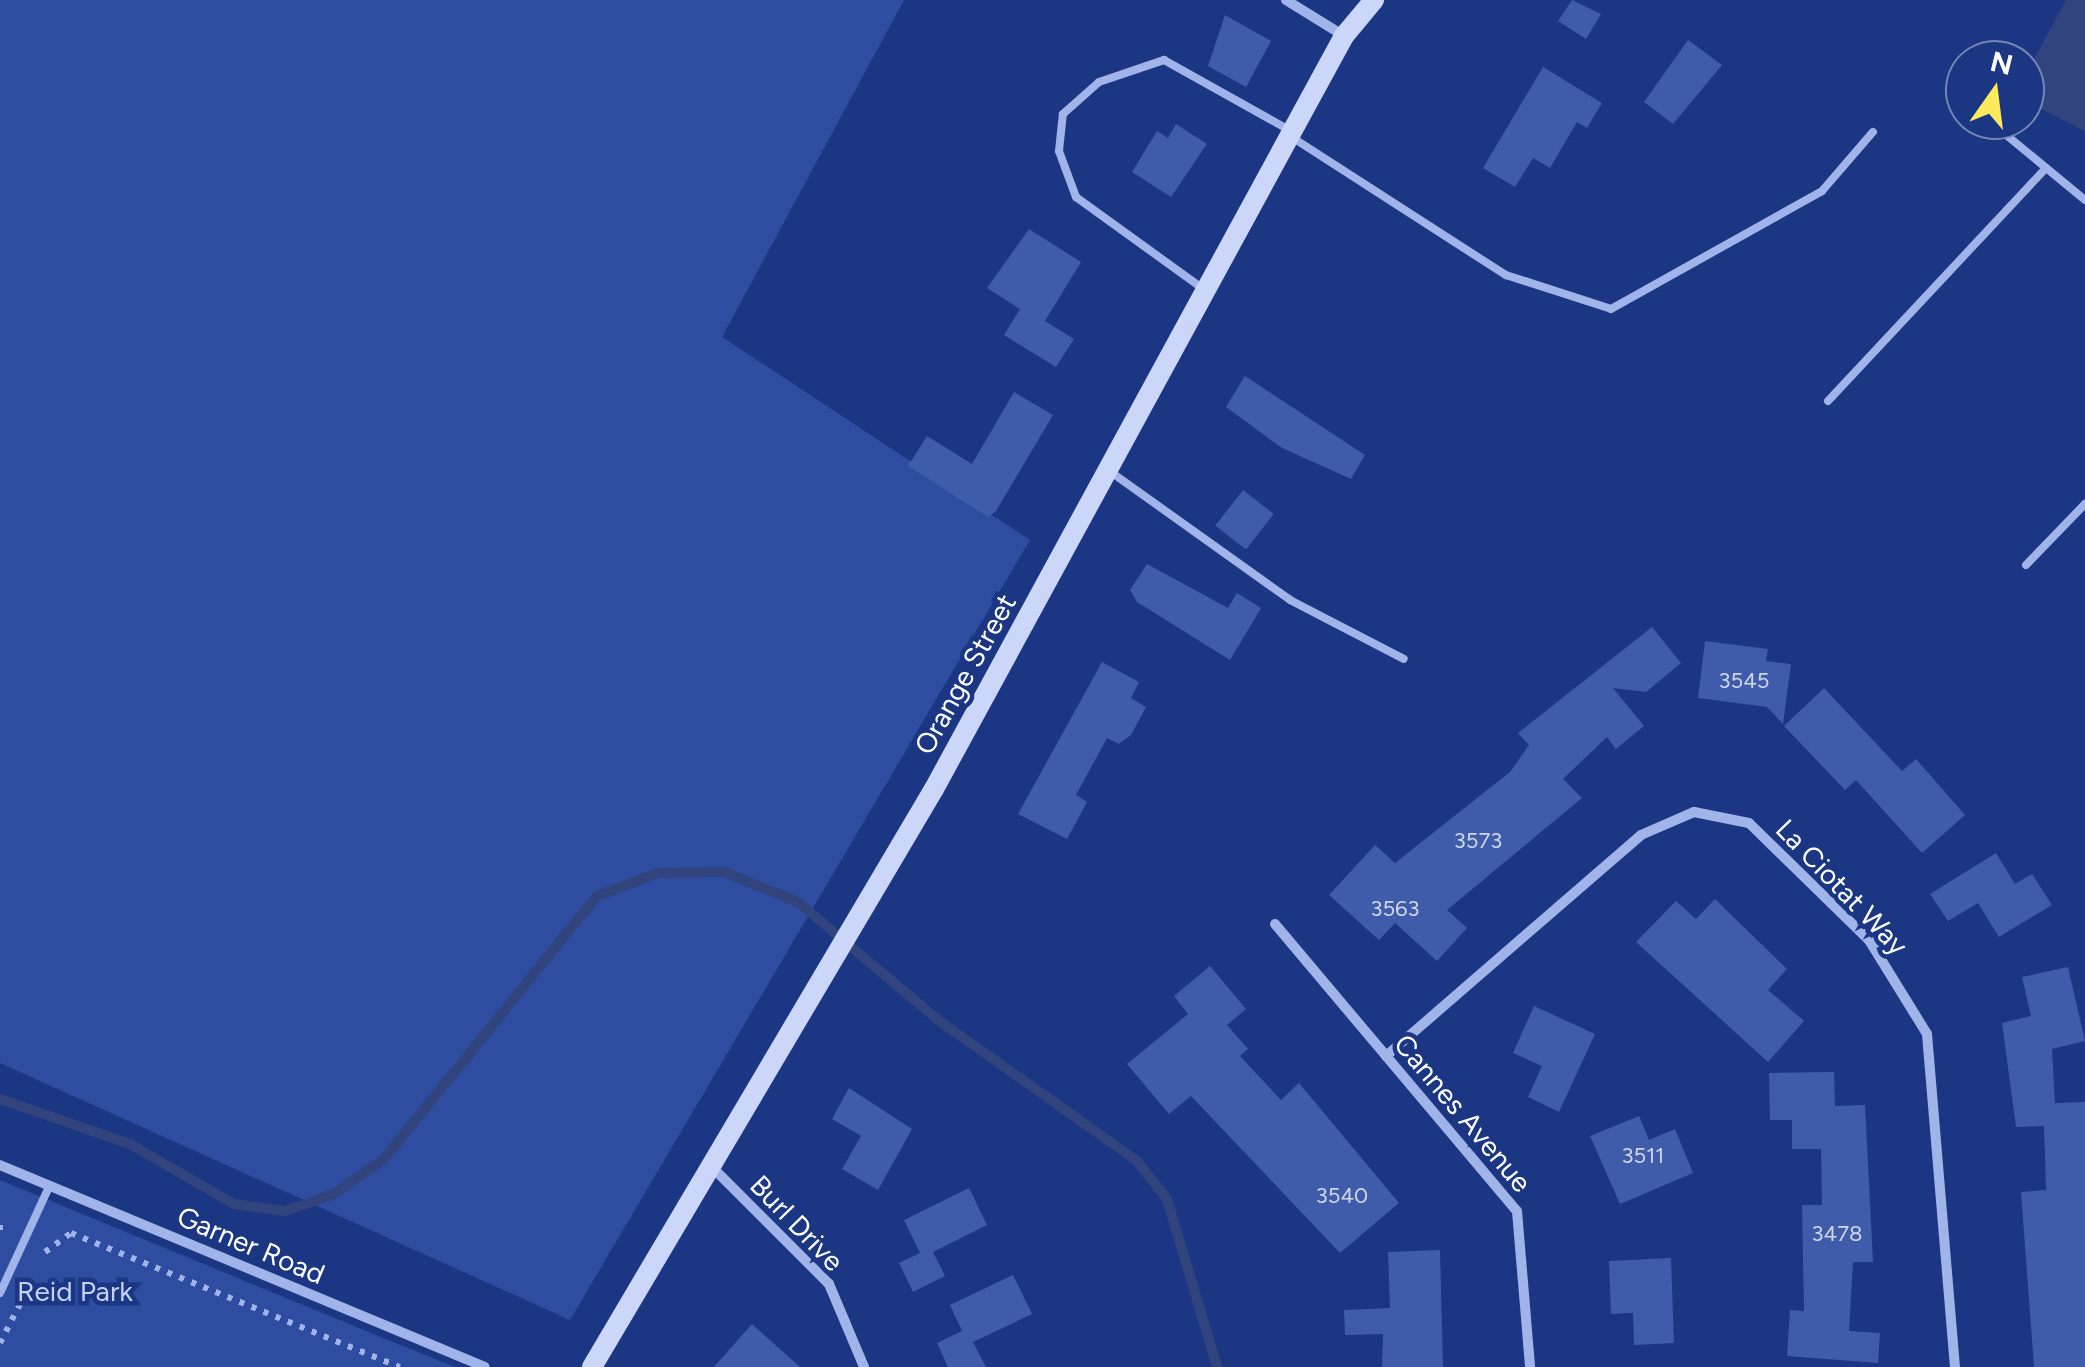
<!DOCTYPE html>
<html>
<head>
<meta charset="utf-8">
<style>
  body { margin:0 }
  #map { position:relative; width:2085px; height:1367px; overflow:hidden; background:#1b3682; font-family:Figtree,sans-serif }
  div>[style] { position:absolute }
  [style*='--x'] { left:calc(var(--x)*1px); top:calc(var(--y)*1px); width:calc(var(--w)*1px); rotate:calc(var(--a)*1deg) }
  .green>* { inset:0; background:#2e4da0 }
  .water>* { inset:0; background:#31447d }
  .stream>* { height:10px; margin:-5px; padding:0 5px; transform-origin:5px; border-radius:5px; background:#31447d }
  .building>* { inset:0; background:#3f5caa; transform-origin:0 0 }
  .path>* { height:6px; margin-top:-3px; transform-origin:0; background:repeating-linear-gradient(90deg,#a0b4ea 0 5px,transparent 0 13px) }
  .lane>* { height:8px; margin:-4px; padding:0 4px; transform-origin:4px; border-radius:4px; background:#a0b4ea }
  .street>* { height:10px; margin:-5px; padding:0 5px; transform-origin:5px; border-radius:5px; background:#a0b4ea }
  .secondary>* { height:20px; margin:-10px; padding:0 10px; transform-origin:10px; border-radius:10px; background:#cbd6f8 }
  span { translate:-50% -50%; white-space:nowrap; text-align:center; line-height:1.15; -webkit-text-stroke:9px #1b3682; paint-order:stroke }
  .number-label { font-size:22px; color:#cfd6ea }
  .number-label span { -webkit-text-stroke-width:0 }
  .street-label { font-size:28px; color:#fff }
  .park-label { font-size:28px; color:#c4d2f8 }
  .north { position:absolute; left:1945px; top:40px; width:100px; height:100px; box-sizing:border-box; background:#1b3682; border:2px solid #7686b4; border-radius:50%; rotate:14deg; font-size:28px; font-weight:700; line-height:40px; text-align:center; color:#fff }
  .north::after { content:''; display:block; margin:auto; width:35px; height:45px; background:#fbea5c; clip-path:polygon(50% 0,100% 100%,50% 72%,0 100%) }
</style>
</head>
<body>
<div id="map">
  <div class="green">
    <div style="clip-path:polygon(0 0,904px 0,722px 337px,1030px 540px,570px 1320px,0 1063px)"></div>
    <div style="clip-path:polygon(0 1180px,371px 1333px,455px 1367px,0 1367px)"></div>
  </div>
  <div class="water">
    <div style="clip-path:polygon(2066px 0,2085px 0,2085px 131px,2025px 101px,2025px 76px)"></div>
  </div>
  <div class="stream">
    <div style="--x:0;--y:1099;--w:138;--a:19.1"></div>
    <div style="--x:130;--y:1144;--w:120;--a:30"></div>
    <div style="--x:234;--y:1204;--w:51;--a:7.8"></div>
    <div style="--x:285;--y:1211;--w:52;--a:-19.1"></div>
    <div style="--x:334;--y:1194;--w:61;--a:-35"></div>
    <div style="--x:384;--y:1159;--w:338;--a:-51"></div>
    <div style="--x:597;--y:896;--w:65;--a:-20.7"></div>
    <div style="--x:658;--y:873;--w:66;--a:-0.9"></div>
    <div style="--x:724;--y:872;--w:80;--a:22.1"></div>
    <div style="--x:798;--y:902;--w:183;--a:40.1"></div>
    <div style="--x:938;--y:1020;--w:244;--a:35.3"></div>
    <div style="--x:1137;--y:1161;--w:48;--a:51.7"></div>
    <div style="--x:1167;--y:1199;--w:175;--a:73.4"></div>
  </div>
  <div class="building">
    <div style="clip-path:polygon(1572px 0,1601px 14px,1586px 39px,1558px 21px)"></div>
    <div style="clip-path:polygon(1225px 15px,1271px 41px,1246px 87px,1208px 66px)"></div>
    <div style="clip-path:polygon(1688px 40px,1722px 65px,1673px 124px,1644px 102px)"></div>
    <div style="clip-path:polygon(1543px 67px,1602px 103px,1587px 128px,1577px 122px,1550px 168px,1533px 158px,1515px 187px,1483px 168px)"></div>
    <div style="clip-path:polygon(1176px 124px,1207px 144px,1171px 197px,1132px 172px,1157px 131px,1168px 138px)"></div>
    <div style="clip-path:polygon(1029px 229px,1081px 262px,1045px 321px,1074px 339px,1056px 367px,1004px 335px,1020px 309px,987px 288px)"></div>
    <div style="clip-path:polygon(1245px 376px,1365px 455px,1351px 479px,1282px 448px,1226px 407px)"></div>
    <div style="clip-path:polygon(1014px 392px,1053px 415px,996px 511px,988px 517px,908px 466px,927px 436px,972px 464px)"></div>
    <div style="left:1243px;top:490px;width:39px;height:45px;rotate:38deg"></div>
    <div style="clip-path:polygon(1147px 564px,1228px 608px,1237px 593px,1261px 608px,1230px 660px,1137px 602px,1130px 590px)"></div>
    <div style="clip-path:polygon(1652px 627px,1681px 663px,1646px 692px,1613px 688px,1644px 726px,1616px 749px,1607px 737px,1563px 779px,1582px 798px,1447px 910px,1467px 928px,1437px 961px,1395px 923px,1379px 940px,1329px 895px,1375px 845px,1395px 863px,1510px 772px,1529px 745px,1518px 733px)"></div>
    <div style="clip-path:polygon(1705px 641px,1768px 649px,1766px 661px,1791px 664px,1783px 724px,1767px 707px,1698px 698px)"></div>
    <div style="clip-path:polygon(1102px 662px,1139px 682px,1131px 698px,1146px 707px,1131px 735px,1119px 744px,1107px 738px,1076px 795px,1087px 802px,1067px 839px,1018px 814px)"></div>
    <div style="clip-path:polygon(1824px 688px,1902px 771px,1916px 759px,1965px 815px,1922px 853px,1856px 780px,1845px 790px,1784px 726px)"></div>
    <div style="clip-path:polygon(1996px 853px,2015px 884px,2032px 874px,2052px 905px,1999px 937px,1978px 903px,1948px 921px,1930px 894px)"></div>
    <div style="clip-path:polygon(1715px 899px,1787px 969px,1768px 990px,1804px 1021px,1768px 1062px,1636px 942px,1676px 901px,1696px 919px)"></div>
    <div style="clip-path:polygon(1210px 966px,1246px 1009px,1227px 1025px,1248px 1049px,1240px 1056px,1281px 1100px,1299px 1083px,1399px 1203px,1340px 1253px,1191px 1096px,1169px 1114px,1127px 1064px,1188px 1014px,1174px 996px)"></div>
    <div style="clip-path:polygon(2068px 967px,2085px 1041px,2052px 1049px,2055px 1103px,2085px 1102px,2085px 1367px,2034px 1367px,2021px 1192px,2046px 1190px,2044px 1126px,2016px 1127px,2002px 1023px,2031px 1016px,2022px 977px)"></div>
    <div style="clip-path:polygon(1534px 1006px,1595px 1034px,1559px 1112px,1528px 1097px,1542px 1066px,1513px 1053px)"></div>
    <div style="clip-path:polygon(1834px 1072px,1835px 1106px,1865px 1105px,1873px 1262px,1853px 1262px,1849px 1331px,1880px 1333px,1878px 1363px,1787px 1356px,1790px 1310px,1804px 1311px,1802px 1205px,1822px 1205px,1821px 1149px,1792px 1149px,1792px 1120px,1770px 1120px,1769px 1073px)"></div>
    <div style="clip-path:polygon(849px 1088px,912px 1129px,878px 1190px,842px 1169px,861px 1136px,832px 1119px)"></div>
    <div style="clip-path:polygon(1639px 1116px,1649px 1140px,1675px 1129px,1693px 1173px,1620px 1204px,1590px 1136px)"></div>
    <div style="clip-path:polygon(969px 1188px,987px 1225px,933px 1252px,945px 1276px,913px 1292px,899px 1263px,920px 1253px,904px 1220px)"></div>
    <div style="clip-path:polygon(1440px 1250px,1443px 1367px,1382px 1367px,1383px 1334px,1345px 1335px,1344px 1310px,1390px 1308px,1388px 1252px)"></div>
    <div style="clip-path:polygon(1671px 1258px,1674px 1343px,1634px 1345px,1633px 1313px,1611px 1314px,1609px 1261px)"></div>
    <div style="clip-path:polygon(1013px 1275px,1032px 1314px,973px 1342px,986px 1367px,948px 1367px,937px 1343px,962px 1331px,950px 1305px)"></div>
    <div style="clip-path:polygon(752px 1324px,800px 1367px,714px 1367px)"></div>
  </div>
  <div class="path">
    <div style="--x:0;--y:1225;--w:9;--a:90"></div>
    <div style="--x:45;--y:1252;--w:32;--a:-36"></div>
    <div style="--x:71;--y:1233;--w:355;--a:22.2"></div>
    <div style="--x:0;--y:1343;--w:44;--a:-62.9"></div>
  </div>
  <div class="lane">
    <div style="--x:1988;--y:120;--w:126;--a:39.5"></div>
    <div style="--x:1290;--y:136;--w:257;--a:32.8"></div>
    <div style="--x:1506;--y:275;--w:110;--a:17.9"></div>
    <div style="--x:1611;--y:309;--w:242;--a:-29.2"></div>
    <div style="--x:1822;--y:191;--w:78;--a:-49.2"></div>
    <div style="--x:1202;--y:288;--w:155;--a:-144.2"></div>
    <div style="--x:1076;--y:197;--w:49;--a:-110.3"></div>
    <div style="--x:1059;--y:151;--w:37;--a:-84"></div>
    <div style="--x:1063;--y:114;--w:48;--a:-41.6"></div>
    <div style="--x:1099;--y:82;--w:69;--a:-18.7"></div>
    <div style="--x:1164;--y:60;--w:145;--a:29.2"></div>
    <div style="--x:1828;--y:401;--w:319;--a:-46.9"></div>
    <div style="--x:1108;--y:470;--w:224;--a:35.5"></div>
    <div style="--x:1290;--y:600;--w:128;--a:27.4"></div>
    <div style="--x:2026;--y:565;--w:85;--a:-46"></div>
    <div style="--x:0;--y:1293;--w:119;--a:-65.2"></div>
  </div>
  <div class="street">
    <div style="--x:1286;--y:0;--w:68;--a:31.8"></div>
    <div style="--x:1275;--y:924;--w:375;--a:49.9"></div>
    <div style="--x:1517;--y:1211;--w:157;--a:85.2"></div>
    <div style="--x:1386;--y:1056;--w:337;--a:-40.9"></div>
    <div style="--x:1641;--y:835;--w:58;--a:-23.5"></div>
    <div style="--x:1694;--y:812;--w:56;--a:11.3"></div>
    <div style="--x:1749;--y:823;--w:168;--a:44.3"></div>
    <div style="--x:1869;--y:940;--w:110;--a:58.3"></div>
    <div style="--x:1927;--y:1034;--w:334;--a:85.2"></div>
    <div style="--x:0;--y:1165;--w:525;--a:22.61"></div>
    <div style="--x:715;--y:1170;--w:161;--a:45"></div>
    <div style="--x:829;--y:1284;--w:90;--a:67.1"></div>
  </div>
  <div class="secondary">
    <div style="--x:592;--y:1367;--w:672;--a:-59.39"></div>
    <div style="--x:934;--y:789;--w:857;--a:-61.43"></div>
    <div style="--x:1344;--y:36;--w:47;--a:-50.2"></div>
  </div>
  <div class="number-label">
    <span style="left:1744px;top:681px">3545</span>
    <span style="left:1478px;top:841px">3573</span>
    <span style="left:1395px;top:909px">3563</span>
    <span style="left:1643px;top:1156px">3511</span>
    <span style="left:1342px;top:1196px">3540</span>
    <span style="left:1837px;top:1234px">3478</span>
  </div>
  <div class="street-label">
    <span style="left:965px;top:674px;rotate:-61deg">Orange Street</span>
    <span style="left:1842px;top:887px;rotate:46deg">La Ciotat Way</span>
    <span style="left:1463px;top:1113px;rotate:50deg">Cannes Avenue</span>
    <span style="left:797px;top:1223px;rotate:46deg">Burl Drive</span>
    <span style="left:251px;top:1245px;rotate:23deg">Garner Road</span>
  </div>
  <div class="park-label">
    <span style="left:75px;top:1291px">Reid Park</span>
  </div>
  <div class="north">N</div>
</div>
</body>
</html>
